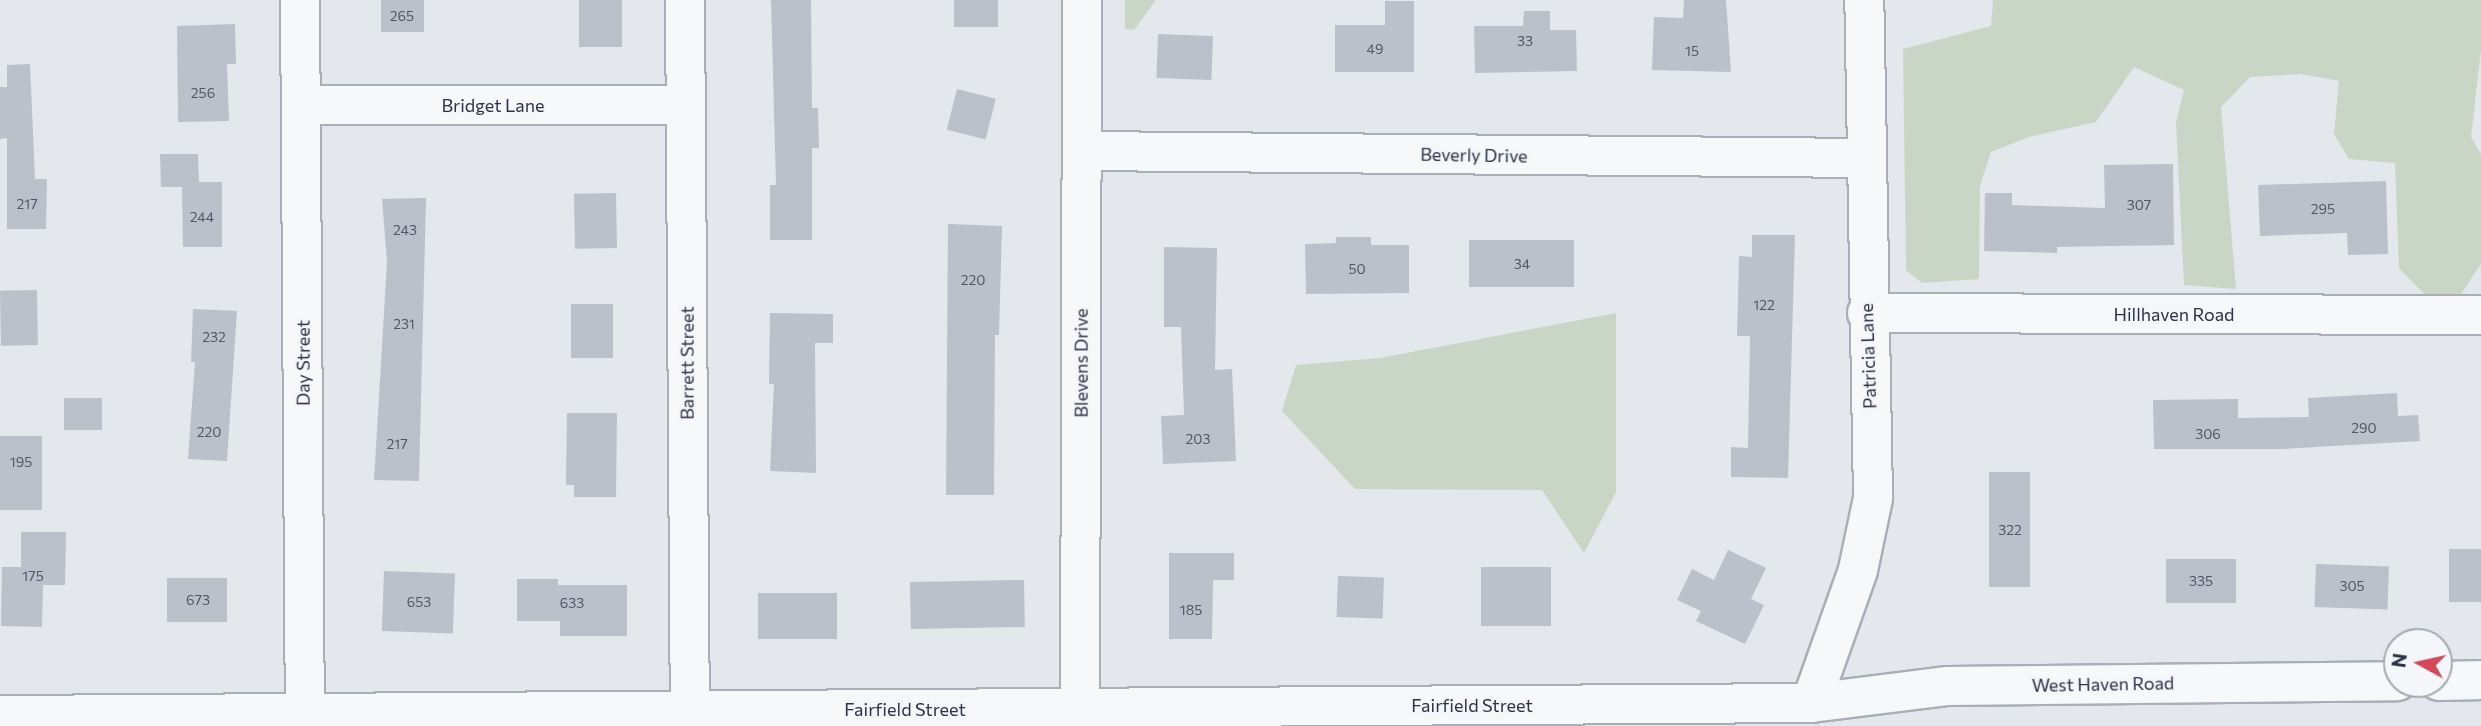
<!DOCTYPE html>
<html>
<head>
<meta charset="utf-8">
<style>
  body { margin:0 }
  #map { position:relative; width:2481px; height:726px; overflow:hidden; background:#e4e7ec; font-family:Commissioner,sans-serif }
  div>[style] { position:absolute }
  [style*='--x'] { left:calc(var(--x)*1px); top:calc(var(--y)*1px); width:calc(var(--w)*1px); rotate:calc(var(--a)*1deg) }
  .green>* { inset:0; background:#c9d6c5 }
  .building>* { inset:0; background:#bbc0ca; transform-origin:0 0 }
  .roads { filter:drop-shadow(2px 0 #a9aeb7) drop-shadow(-2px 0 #a9aeb7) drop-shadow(0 2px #a9aeb7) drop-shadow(0 -2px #a9aeb7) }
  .minor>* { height:38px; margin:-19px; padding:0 19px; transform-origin:19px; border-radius:19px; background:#f7f8fa }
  span { translate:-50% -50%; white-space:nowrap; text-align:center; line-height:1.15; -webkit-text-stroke:5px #f4f6f9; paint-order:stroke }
  .number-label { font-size:14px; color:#4f5766 }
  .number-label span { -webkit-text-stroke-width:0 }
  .street-label { font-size:18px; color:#2b3445 }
  .north { position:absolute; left:2383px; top:628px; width:70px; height:70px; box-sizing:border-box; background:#f4f6f9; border:2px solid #a4a8b1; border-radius:50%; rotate:278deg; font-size:19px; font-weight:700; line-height:28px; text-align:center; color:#2b3445 }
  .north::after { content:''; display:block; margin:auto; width:24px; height:32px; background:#d1495b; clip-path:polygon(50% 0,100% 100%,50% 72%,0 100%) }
</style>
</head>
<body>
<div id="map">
  <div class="green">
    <div style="clip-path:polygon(1125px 0,1156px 0,1134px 30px,1125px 29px)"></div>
    <div style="clip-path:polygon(1993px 0,2481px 0,2481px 50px,2471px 137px,2481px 154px,2481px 264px,2455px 303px,2435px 305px,2399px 268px,2395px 163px,2349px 159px,2334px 134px,2339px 81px,2301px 74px,2250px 77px,2221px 107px,2236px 289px,2184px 285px,2176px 122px,2184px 90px,2134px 67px,2096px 122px,2029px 137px,1991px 152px,1980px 186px,1979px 279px,1922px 283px,1906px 270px,1903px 49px,1991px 26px)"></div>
    <div style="clip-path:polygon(1616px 313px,1616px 492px,1584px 553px,1542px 490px,1355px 489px,1282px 411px,1296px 365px,1380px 358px)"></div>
  </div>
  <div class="building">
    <div style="left:381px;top:0;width:43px;height:32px"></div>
    <div style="left:579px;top:0;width:43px;height:47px"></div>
    <div style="clip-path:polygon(771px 0,811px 0,812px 108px,818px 108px,819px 148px,812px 148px,812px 240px,770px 240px,770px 185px,776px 185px)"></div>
    <div style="left:954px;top:0;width:44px;height:27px"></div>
    <div style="clip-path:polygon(1684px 0,1726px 0,1731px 72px,1652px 70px,1654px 17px,1683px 18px)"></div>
    <div style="clip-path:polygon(1385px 1px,1414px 1px,1414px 72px,1335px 72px,1335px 25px,1385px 25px)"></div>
    <div style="clip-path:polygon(1524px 11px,1550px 11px,1550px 30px,1576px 30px,1577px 71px,1475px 73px,1474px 26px,1523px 26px)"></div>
    <div style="clip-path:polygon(235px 24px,236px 64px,227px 64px,229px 121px,178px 122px,177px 26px)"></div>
    <div style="left:1158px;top:34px;width:55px;height:44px;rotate:2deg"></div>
    <div style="clip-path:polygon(30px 64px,35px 179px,47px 179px,46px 229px,7px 229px,7px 138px,0 139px,0 87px,7px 87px,7px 65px)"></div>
    <div style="left:957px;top:89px;width:40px;height:42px;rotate:14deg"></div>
    <div style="clip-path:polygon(160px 154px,198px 154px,199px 182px,222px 182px,222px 247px,183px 247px,182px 187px,161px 187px)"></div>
    <div style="clip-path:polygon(2173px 164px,2174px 245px,2057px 247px,2057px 253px,1984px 251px,1985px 193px,2012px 193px,2012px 205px,2105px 208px,2104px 165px)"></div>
    <div style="clip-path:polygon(2386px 181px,2388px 254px,2348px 255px,2347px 233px,2260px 236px,2258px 185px)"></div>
    <div style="left:616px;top:193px;width:55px;height:42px;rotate:89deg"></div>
    <div style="clip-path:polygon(426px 198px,419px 481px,374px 480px,387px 262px,382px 199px)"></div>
    <div style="clip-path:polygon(948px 224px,1002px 226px,999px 335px,995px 335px,994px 495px,946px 495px)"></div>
    <div style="clip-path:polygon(1752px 235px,1795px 235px,1788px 478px,1731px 477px,1731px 447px,1748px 448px,1750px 336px,1737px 336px,1739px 256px,1752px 257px)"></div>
    <div style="clip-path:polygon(1336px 237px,1371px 237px,1371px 245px,1409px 245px,1409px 293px,1306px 294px,1305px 244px,1336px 243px)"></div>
    <div style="left:1574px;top:240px;width:47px;height:105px;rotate:90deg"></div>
    <div style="clip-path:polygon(1164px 247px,1217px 248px,1215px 370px,1232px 369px,1236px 461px,1163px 464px,1161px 416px,1184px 415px,1181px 327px,1164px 327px)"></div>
    <div style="left:37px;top:290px;width:55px;height:37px;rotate:89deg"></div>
    <div style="left:571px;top:304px;width:42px;height:54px"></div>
    <div style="clip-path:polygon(193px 309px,237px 311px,227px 461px,188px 459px,195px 362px,191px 362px)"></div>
    <div style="clip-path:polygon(770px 313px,833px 314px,833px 343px,815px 343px,816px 473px,770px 471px,774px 384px,769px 384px)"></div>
    <div style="clip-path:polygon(2397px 393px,2398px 416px,2418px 415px,2420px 441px,2282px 449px,2154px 449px,2153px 400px,2238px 399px,2238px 418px,2309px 417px,2308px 398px)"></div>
    <div style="left:64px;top:398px;width:38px;height:32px"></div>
    <div style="clip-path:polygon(567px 413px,617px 413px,616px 497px,574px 497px,574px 485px,566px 485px)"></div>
    <div style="left:0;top:436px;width:42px;height:74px"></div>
    <div style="left:2030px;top:472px;width:115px;height:41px;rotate:90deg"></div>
    <div style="clip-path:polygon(21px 532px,66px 532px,65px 585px,43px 585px,42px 627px,1px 626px,2px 567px,21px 567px)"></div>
    <div style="left:2481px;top:549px;width:53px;height:32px;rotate:90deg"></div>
    <div style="clip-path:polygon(1728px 550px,1766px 568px,1751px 599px,1764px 605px,1745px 644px,1696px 621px,1701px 611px,1677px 600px,1692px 569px,1714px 580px)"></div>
    <div style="clip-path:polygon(1169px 553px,1234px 553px,1234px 580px,1213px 580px,1212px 639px,1169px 639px)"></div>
    <div style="left:2166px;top:559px;width:70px;height:44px"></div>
    <div style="left:2316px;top:564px;width:73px;height:43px;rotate:2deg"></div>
    <div style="left:1481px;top:567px;width:70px;height:59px"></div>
    <div style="left:384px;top:571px;width:71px;height:60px;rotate:2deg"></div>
    <div style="left:1338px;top:576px;width:46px;height:41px;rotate:2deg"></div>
    <div style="left:167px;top:578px;width:60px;height:44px"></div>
    <div style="clip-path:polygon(517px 579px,558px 579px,558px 585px,627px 585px,627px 636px,560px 636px,560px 621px,517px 621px)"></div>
    <div style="left:1024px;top:580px;width:47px;height:114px;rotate:89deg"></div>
    <div style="left:837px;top:593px;width:46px;height:79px;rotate:90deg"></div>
  </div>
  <div class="roads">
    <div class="minor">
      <div style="--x:300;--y:0;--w:726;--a:89.61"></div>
      <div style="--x:685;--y:0;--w:726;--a:89.61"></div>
      <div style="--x:301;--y:105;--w:384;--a:0"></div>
      <div style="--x:1082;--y:151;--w:783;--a:0.51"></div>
      <div style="--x:1867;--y:313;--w:614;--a:0.19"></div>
      <div style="--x:2439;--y:681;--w:42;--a:-1.4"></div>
      <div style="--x:1811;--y:703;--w:141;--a:-70.5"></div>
      <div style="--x:1858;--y:570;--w:74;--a:-78.2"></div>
      <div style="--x:1873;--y:498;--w:498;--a:-91"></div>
      <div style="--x:0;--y:715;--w:1811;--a:-0.38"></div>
      <div style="--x:1811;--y:703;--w:138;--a:-7.1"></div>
      <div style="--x:1948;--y:686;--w:449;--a:-0.6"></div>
      <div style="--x:1080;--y:726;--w:726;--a:-89.84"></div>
    </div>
  </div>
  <div class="number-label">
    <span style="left:402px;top:16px">265</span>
    <span style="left:1525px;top:41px">33</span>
    <span style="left:1375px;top:49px">49</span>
    <span style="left:1692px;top:51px">15</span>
    <span style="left:203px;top:93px">256</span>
    <span style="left:27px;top:204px">217</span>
    <span style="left:2139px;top:205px">307</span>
    <span style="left:2323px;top:209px">295</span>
    <span style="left:202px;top:217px">244</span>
    <span style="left:405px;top:230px">243</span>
    <span style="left:1522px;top:264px">34</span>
    <span style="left:1357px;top:269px">50</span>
    <span style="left:973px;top:280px">220</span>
    <span style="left:1764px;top:305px">122</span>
    <span style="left:404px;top:324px">231</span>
    <span style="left:214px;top:337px">232</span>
    <span style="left:2364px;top:428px">290</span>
    <span style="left:209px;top:432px">220</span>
    <span style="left:2208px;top:434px">306</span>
    <span style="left:1198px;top:439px">203</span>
    <span style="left:397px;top:444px">217</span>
    <span style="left:21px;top:462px">195</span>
    <span style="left:2010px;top:530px">322</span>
    <span style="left:33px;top:576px">175</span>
    <span style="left:2201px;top:581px">335</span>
    <span style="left:2352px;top:586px">305</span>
    <span style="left:198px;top:600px">673</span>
    <span style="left:419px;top:602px">653</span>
    <span style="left:572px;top:603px">633</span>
    <span style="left:1191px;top:610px">185</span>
  </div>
  <div class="street-label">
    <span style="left:493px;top:105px">Bridget Lane</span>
    <span style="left:1474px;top:155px;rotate:1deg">Beverly Drive</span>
    <span style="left:2174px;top:314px">Hillhaven Road</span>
    <span style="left:1868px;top:356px;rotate:-92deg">Patricia Lane</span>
    <span style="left:303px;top:363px;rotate:-90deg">Day Street</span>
    <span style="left:687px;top:363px;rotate:-90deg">Barrett Street</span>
    <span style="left:1081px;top:363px;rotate:-90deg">Blevens Drive</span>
    <span style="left:2103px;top:684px;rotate:-1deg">West Haven Road</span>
    <span style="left:1472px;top:705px">Fairfield Street</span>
    <span style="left:905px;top:709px">Fairfield Street</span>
  </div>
  <div class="north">N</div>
</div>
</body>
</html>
